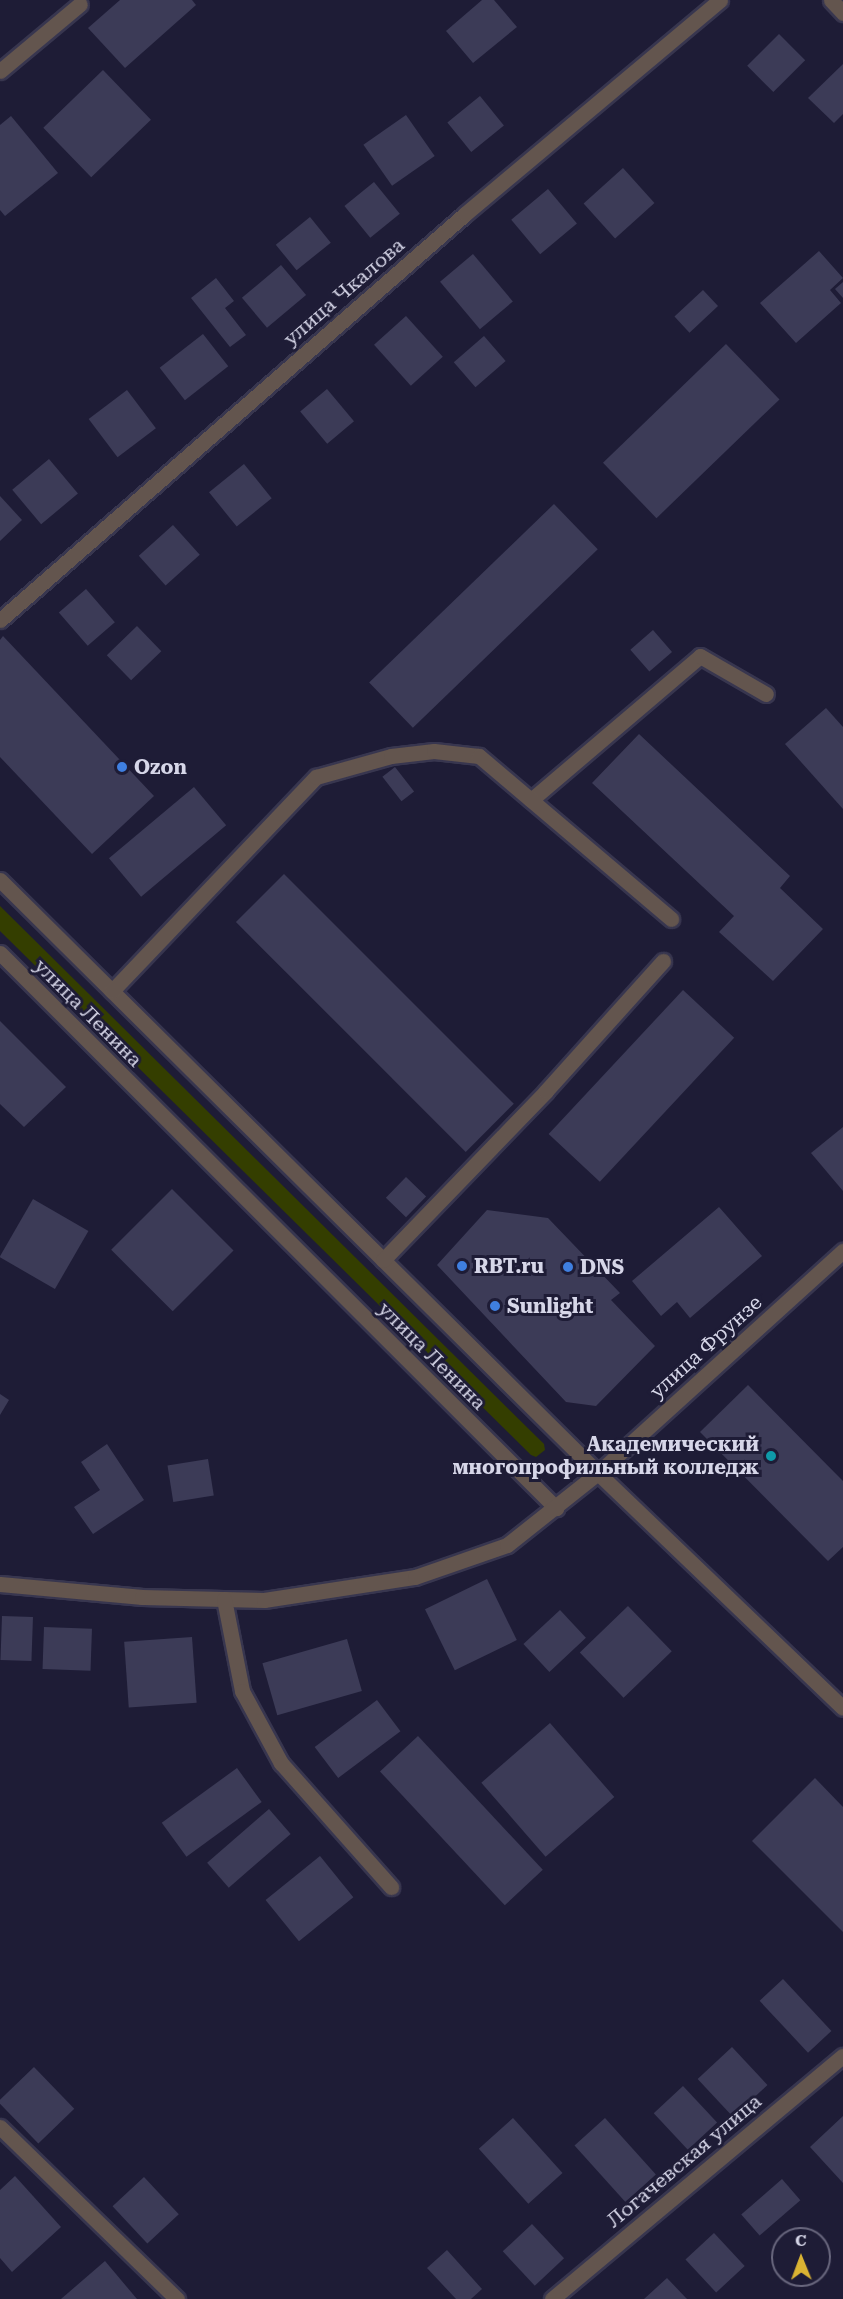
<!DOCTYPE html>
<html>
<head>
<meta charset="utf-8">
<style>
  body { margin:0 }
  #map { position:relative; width:843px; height:2299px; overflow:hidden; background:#1e1c36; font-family:"Roboto Serif",serif }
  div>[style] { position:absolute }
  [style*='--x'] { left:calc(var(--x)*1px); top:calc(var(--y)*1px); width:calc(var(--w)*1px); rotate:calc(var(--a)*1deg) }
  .green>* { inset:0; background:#343e00 }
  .building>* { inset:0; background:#3c3b57; transform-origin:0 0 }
  .roads { filter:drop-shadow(2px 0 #38364f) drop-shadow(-2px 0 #38364f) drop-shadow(0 2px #38364f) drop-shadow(0 -2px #38364f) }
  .minor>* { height:15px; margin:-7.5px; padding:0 7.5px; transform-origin:7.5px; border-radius:7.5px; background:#63554e }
  .dots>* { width:16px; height:16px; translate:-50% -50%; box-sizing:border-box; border:3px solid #1e1c36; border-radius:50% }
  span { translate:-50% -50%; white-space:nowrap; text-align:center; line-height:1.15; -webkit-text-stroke:6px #1e1c36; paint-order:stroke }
  .street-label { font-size:20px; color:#d6d6e8 }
  .poi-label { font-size:20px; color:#d6d6e8; font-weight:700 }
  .left { translate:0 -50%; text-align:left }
  .right { translate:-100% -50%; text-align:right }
  .north { position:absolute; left:771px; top:2227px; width:60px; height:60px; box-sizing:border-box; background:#1e1c36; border:2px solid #68667d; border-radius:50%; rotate:359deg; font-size:16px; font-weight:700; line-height:24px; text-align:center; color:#d6d6e8 }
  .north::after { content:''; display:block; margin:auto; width:21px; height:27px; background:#dab333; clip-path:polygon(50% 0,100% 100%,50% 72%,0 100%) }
</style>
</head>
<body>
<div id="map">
  <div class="green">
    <div style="clip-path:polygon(0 906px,544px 1444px,545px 1450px,536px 1457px,531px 1455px,0 931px)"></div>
  </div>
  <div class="building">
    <div style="clip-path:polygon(120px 0,192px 0,196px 5px,125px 68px,88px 28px)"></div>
    <div style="clip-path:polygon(482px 0,494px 0,517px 27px,473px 63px,446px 31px)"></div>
    <div style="left:779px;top:34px;width:37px;height:45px;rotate:45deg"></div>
    <div style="clip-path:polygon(843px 64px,843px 114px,834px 123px,808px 98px)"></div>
    <div style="left:103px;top:70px;width:69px;height:83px;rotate:46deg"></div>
    <div style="left:480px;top:96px;width:38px;height:42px;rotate:51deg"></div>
    <div style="left:406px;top:115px;width:50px;height:52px;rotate:55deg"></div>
    <div style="clip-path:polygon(11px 116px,58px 173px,5px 216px,0 210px,0 125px)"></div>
    <div style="left:623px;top:168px;width:47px;height:53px;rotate:48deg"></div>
    <div style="left:374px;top:182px;width:41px;height:38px;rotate:51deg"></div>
    <div style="left:548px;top:189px;width:45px;height:48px;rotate:50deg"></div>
    <div style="left:310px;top:217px;width:33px;height:44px;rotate:51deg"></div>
    <div style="clip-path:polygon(819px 251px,843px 278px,830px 290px,841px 303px,796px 343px,760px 303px)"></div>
    <div style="left:473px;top:254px;width:62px;height:43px;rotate:50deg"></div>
    <div style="left:281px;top:265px;width:39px;height:51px;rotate:50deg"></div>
    <div style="clip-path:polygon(216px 278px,234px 301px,225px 308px,246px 335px,230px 347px,191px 298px)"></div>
    <div style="clip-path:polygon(843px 282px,843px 298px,835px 289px)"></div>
    <div style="left:703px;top:290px;width:22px;height:39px;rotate:47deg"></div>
    <div style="left:406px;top:316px;width:55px;height:43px;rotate:48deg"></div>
    <div style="left:203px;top:334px;width:41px;height:55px;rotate:52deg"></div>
    <div style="left:484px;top:336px;width:33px;height:40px;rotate:49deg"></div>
    <div style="left:726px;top:344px;width:77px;height:171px;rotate:46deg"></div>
    <div style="left:327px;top:389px;width:42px;height:35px;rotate:50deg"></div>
    <div style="left:127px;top:390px;width:48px;height:48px;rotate:53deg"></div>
    <div style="left:49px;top:459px;width:45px;height:48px;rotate:50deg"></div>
    <div style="left:244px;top:464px;width:44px;height:45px;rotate:51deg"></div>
    <div style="clip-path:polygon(0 496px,22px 520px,0 541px)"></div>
    <div style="left:554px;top:504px;width:63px;height:257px;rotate:46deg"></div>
    <div style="left:173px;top:525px;width:40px;height:46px;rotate:48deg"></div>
    <div style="left:86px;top:589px;width:44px;height:36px;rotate:49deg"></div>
    <div style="left:137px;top:626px;width:35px;height:42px;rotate:46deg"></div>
    <div style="left:653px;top:630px;width:29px;height:30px;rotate:49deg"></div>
    <div style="clip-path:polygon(3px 636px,154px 796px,92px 854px,0 757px,0 640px)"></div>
    <div style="clip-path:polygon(826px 708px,843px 727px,843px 809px,785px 744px)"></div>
    <div style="clip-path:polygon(639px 734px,790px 876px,780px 888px,823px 929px,773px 981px,719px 932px,734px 916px,592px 783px)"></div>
    <div style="left:395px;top:767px;width:31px;height:16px;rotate:52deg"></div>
    <div style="left:194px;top:787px;width:50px;height:111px;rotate:50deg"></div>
    <div style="left:284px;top:874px;width:325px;height:68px;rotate:45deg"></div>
    <div style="left:683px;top:990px;width:70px;height:197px;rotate:43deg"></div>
    <div style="clip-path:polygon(0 1021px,66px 1087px,24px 1127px,0 1104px)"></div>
    <div style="clip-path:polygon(843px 1127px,843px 1191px,811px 1153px)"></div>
    <div style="left:406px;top:1177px;width:28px;height:29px;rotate:44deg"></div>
    <div style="left:172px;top:1189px;width:87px;height:86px;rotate:45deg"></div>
    <div style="left:33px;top:1199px;width:64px;height:67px;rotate:30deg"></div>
    <div style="clip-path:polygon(719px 1207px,762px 1256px,690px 1318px,677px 1302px,661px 1316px,632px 1281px)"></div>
    <div style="clip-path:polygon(487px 1210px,548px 1218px,620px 1293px,611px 1300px,655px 1346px,596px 1406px,566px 1402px,437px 1265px)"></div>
    <div style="clip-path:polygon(748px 1385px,843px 1481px,843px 1547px,828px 1561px,700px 1432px)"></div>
    <div style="clip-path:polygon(0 1394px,9px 1400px,0 1415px)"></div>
    <div style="clip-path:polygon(107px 1444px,144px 1500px,93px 1534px,74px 1507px,100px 1490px,81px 1462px)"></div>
    <div style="left:208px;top:1459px;width:37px;height:41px;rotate:81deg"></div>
    <div style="left:487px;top:1579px;width:68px;height:69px;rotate:64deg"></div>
    <div style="left:628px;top:1606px;width:63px;height:67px;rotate:46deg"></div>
    <div style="left:560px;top:1610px;width:38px;height:50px;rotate:47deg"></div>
    <div style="left:2px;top:1616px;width:31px;height:44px;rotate:2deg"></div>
    <div style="left:44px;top:1627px;width:48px;height:42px;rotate:2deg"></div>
    <div style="left:192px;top:1637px;width:66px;height:68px;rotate:86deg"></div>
    <div style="left:347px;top:1639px;width:54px;height:88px;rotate:74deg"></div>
    <div style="left:377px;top:1700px;width:39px;height:78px;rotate:53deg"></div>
    <div style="left:550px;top:1723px;width:98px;height:91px;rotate:49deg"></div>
    <div style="left:418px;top:1736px;width:183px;height:52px;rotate:47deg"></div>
    <div style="left:237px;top:1768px;width:42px;height:93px;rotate:54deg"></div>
    <div style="clip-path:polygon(815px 1778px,843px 1807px,843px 1932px,752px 1841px)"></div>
    <div style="left:269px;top:1809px;width:33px;height:82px;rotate:49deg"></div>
    <div style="left:320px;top:1856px;width:53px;height:70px;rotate:51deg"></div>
    <div style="left:783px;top:1979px;width:71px;height:32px;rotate:47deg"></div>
    <div style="left:732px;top:2047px;width:52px;height:47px;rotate:47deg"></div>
    <div style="left:34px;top:2067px;width:58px;height:50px;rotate:46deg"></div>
    <div style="left:683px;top:2086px;width:50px;height:40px;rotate:47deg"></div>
    <div style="clip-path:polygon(843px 2116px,843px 2183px,810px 2147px)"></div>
    <div style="left:513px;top:2118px;width:74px;height:46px;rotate:48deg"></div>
    <div style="left:605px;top:2118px;width:76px;height:41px;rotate:48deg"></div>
    <div style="clip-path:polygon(15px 2176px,61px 2227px,12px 2272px,0 2258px,0 2190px)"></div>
    <div style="left:144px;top:2177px;width:51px;height:43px;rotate:47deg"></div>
    <div style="left:782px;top:2179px;width:28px;height:54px;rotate:49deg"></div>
    <div style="left:532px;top:2224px;width:47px;height:40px;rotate:47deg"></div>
    <div style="left:714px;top:2233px;width:45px;height:39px;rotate:47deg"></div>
    <div style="clip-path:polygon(447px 2250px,482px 2289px,471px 2299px,456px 2299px,427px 2268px)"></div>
    <div style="clip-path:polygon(105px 2261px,137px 2299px,61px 2299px)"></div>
    <div style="clip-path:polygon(667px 2278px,687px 2299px,644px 2299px)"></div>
  </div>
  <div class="roads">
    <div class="minor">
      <div style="--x:831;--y:0;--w:18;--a:47"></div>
      <div style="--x:0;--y:71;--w:104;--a:-39.9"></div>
      <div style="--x:0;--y:620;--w:617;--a:-41.12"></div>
      <div style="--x:465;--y:214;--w:333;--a:-40"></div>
      <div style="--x:531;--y:800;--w:222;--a:-40.4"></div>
      <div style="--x:700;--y:656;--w:76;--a:29.9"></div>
      <div style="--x:0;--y:880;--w:842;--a:44.76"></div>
      <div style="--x:598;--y:1473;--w:339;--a:43.8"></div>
      <div style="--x:0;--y:953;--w:786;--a:44.95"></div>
      <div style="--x:112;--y:991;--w:296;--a:-46.4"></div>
      <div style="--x:316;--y:777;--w:78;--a:-15.6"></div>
      <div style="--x:391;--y:756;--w:43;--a:-6.6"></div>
      <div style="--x:434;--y:751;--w:45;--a:6.3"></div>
      <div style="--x:479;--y:756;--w:252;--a:40.3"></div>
      <div style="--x:383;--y:1260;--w:235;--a:-46"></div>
      <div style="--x:546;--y:1091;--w:175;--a:-48"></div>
      <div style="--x:0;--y:1584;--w:143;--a:5.2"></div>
      <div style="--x:142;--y:1597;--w:122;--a:1.4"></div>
      <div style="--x:264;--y:1600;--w:153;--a:-8.7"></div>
      <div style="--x:415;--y:1577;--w:97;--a:-19.2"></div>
      <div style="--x:507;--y:1545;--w:116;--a:-38.4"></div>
      <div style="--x:598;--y:1473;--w:331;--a:-42.2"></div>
      <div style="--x:224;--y:1599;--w:94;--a:78.9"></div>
      <div style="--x:242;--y:1691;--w:82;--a:61.6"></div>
      <div style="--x:281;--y:1763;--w:166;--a:48.4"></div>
      <div style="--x:0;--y:2127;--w:247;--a:44.2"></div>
      <div style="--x:552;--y:2299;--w:379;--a:-39.9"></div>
    </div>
  </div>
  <div class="dots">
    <div style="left:122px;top:767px;background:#3f7fe0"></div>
    <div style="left:462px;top:1266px;background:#3f7fe0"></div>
    <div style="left:568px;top:1267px;background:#3f7fe0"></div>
    <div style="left:495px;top:1306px;background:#3f7fe0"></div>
    <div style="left:771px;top:1456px;background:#0f9aa8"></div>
  </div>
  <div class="street-label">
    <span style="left:344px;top:292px;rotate:-41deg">улица Чкалова</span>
    <span style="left:88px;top:1013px;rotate:45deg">улица Ленина</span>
    <span style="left:706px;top:1347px;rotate:-42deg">улица Фрунзе</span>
    <span style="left:432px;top:1356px;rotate:45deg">улица Ленина</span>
    <span style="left:684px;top:2161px;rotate:-40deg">Логачевская улица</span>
  </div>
  <div class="poi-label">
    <span class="left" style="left:134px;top:767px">Ozon</span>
    <span class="left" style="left:474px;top:1266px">RBT.ru</span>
    <span class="left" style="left:580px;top:1267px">DNS</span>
    <span class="left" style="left:507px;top:1306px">Sunlight</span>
    <span class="right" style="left:759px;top:1456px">Академический<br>многопрофильный колледж</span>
  </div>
  <div class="north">С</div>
</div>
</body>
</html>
